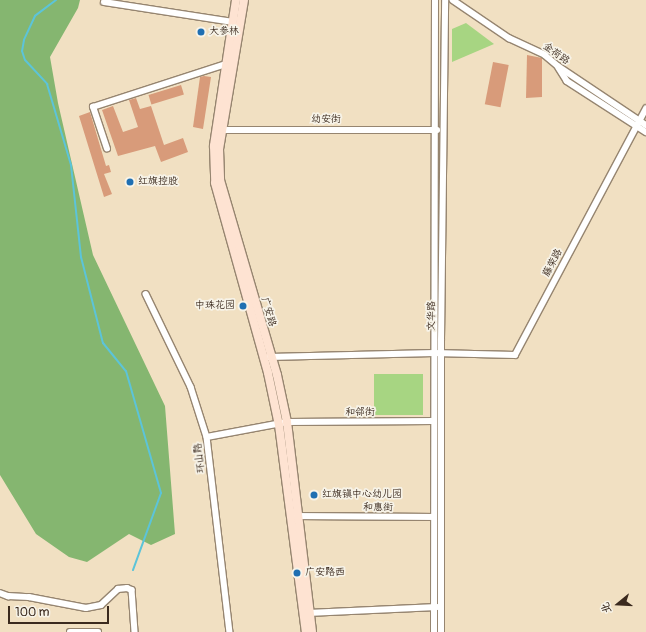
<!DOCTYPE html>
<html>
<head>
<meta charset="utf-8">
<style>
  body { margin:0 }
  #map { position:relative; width:646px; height:632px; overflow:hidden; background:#f1e0c2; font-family:Pangolin,"LXGW WenKai TC",sans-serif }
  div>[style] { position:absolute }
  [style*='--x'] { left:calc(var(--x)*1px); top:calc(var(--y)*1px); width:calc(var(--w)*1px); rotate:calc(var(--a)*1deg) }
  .green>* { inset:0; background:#a7d582; transform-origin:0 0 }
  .forest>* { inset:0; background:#85b670 }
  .stream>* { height:2px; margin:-1px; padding:0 1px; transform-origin:1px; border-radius:1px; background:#5cc4d9 }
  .building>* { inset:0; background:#d89b7a; transform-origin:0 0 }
  .roads { filter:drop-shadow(1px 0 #968570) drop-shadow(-1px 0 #968570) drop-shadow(0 1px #968570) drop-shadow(0 -1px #968570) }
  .street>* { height:5.5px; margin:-2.75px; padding:0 2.75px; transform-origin:2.75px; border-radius:2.75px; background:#fff }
  .secondary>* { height:8px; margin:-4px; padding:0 4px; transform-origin:4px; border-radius:4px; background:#fee3d2 }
  .dots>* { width:11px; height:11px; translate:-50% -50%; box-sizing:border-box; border:2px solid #f7f3e8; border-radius:50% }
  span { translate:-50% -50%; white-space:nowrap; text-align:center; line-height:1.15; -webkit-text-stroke:3.5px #f7f3e8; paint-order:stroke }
  .poi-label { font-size:10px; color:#3b2a1e }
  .left { translate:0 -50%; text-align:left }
  .right { translate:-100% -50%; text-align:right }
  .street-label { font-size:10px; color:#3b2a1e }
  .north { position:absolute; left:598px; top:584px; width:40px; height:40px; -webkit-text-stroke:3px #f7f3e8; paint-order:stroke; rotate:252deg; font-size:11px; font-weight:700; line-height:16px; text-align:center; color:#3b2a1e }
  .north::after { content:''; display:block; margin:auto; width:14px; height:18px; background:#3b2a1e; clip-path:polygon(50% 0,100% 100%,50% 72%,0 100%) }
  .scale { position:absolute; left:8px; top:606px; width:101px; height:18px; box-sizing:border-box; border:2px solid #3b2a1e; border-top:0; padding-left:5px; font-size:12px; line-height:14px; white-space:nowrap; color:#3b2a1e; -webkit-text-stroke:3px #f7f3e8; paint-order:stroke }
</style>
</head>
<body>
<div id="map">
  <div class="green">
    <div style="clip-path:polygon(466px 23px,494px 44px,452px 62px,452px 29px)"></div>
    <div style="left:374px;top:374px;width:49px;height:41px"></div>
  </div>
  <div class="forest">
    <div style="clip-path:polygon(0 0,80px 0,78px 8px,50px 57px,58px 103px,93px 255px,165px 406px,175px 534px,151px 545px,129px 534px,87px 562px,69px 557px,36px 534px,0 475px)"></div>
  </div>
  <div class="stream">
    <div style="--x:56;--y:0;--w:26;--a:143"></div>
    <div style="--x:35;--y:16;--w:26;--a:115"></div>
    <div style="--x:24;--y:40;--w:11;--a:100"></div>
    <div style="--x:22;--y:51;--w:9;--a:72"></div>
    <div style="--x:25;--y:60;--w:33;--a:47"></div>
    <div style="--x:47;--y:84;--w:84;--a:73.5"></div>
    <div style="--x:71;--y:165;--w:93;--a:83.8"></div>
    <div style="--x:81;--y:257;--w:89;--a:75.7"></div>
    <div style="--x:103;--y:343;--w:36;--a:51"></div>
    <div style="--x:126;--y:371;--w:127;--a:74"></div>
    <div style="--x:161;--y:493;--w:82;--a:110"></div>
  </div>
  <div class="building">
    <div style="clip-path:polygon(527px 55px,542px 58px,542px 97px,526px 98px)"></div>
    <div style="left:493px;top:62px;width:16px;height:43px;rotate:11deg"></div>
    <div style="clip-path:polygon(204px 76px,211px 77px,203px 129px,193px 127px,200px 77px)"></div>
    <div style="left:181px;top:85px;width:10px;height:34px;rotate:73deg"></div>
    <div style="clip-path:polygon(136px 98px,140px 109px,151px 106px,164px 145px,183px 138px,188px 152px,161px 162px,155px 146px,118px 156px,102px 110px,113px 106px,123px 132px,138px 127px,129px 100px)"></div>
    <div style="clip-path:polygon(90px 112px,106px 166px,109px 165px,111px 172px,104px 174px,112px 194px,104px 197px,79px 116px)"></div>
  </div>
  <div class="roads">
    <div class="street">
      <div style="--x:453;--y:0;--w:68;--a:34.2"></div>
      <div style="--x:509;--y:38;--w:40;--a:25"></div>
      <div style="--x:545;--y:55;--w:17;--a:40"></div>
      <div style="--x:558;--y:66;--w:106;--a:33.8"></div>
      <div style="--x:104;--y:2;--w:131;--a:8.8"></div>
      <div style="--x:559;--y:68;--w:15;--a:58"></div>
      <div style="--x:567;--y:81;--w:94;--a:32.8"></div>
      <div style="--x:220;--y:130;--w:217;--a:0"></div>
      <div style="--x:107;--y:149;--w:44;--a:-108.4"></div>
      <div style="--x:93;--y:107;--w:143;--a:-17.9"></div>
      <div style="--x:146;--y:294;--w:103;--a:64.2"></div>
      <div style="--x:191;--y:387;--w:52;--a:72.3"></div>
      <div style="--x:207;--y:437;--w:196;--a:83.3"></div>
      <div style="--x:269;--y:357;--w:165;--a:-1.4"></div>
      <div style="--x:434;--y:353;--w:81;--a:1.4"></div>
      <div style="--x:515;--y:355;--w:279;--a:-62"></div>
      <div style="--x:207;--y:437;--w:81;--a:-10.6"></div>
      <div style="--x:287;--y:422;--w:147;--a:-0.4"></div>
      <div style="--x:296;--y:516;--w:138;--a:0.4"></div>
      <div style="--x:0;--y:593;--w:9;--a:21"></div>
      <div style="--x:8;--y:596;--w:21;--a:3"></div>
      <div style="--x:29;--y:597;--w:58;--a:10.9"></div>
      <div style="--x:86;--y:608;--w:15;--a:-11"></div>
      <div style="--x:101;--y:605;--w:23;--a:-43"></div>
      <div style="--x:118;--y:589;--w:9;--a:-6"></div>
      <div style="--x:127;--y:588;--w:5;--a:22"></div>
      <div style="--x:132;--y:590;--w:42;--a:85.9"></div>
      <div style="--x:308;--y:613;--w:129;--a:-2.7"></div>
      <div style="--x:70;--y:632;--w:28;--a:0"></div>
      <div style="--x:434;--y:632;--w:632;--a:-89.91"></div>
      <div style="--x:441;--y:632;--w:292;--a:-90"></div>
      <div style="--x:441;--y:340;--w:340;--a:-89.3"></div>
    </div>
    <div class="secondary">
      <div style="--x:236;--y:0;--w:148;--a:98.6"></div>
      <div style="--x:214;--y:146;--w:37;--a:88"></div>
      <div style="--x:215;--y:183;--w:197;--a:74.4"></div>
      <div style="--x:268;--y:373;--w:53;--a:78.1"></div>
      <div style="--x:279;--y:425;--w:209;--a:82.6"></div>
      <div style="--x:244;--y:0;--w:151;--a:99.5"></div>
      <div style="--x:219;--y:149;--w:31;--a:88"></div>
      <div style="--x:220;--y:180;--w:203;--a:73.7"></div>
      <div style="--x:277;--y:375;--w:48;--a:78"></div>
      <div style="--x:287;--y:422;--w:211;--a:83.2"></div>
    </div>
  </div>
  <div class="dots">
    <div style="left:201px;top:32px;background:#1f6fb2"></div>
    <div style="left:130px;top:182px;background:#1f6fb2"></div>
    <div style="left:243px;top:306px;background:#1f6fb2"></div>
    <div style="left:314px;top:495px;background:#1f6fb2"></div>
    <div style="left:297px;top:573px;background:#1f6fb2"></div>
  </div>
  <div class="poi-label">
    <span class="left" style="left:209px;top:32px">大参林</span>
    <span class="left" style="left:138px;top:182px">红旗控股</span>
    <span class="right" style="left:235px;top:306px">中珠花园</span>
    <span class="left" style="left:322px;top:495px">红旗镇中心幼儿园</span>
    <span class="left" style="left:305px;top:573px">广安路西</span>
  </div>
  <div class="street-label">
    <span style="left:556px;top:54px;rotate:35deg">金荷路</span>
    <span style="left:326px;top:120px">幼安街</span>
    <span style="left:553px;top:263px;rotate:-62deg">藤荣路</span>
    <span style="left:268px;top:312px;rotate:74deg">广安路</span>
    <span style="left:432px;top:316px;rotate:-89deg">文华路</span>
    <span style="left:360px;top:413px">和邻街</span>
    <span style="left:200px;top:458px;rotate:-97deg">环山路</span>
    <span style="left:378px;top:508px;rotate:1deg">和惠街</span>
  </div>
  <div class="north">北</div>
  <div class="scale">100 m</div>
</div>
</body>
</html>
